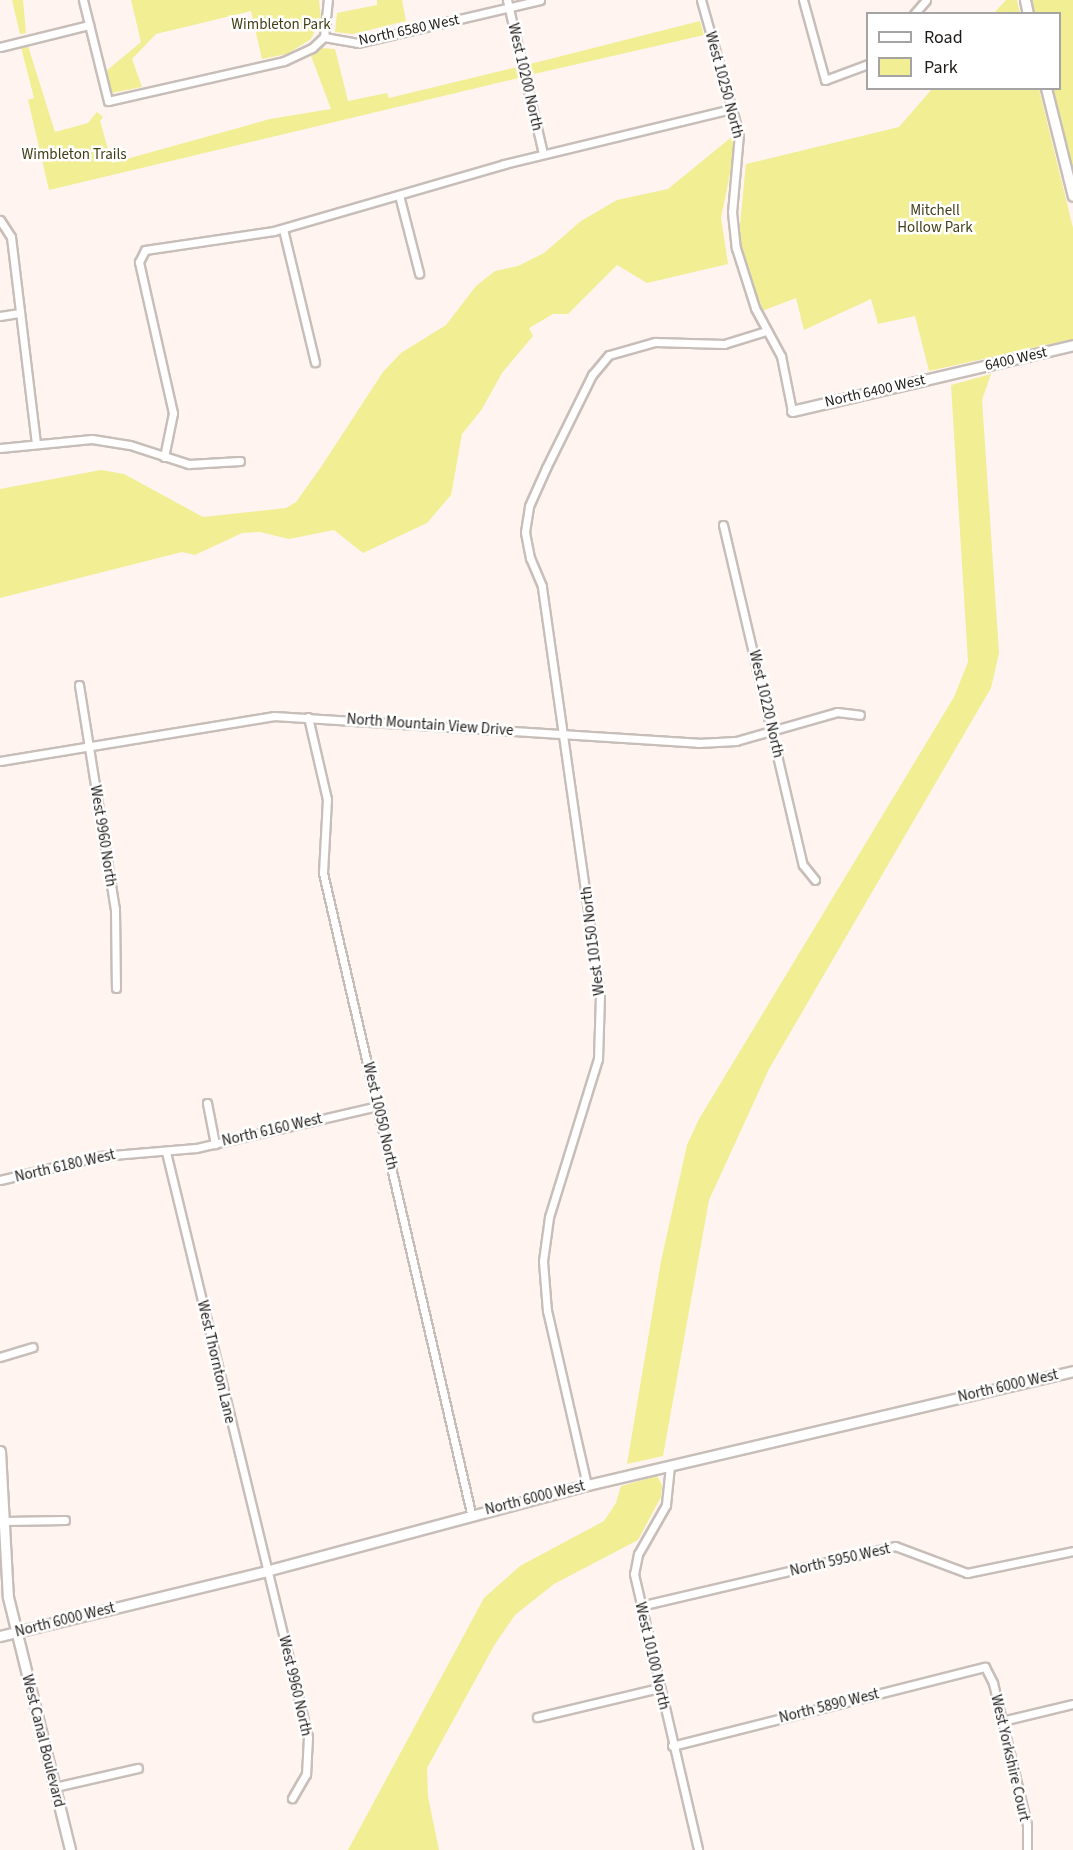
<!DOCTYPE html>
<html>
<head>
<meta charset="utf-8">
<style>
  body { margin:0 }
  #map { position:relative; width:1073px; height:1850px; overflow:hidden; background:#fff4ef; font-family:"Source Sans 3",sans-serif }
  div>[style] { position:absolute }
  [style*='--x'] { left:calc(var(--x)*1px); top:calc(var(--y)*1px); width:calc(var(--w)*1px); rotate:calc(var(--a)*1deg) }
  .green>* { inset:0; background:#f1ee94 }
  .roads { filter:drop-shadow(2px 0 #c8beb9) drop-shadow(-2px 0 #c8beb9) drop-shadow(0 2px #c8beb9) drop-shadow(0 -2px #c8beb9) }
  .minor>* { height:7px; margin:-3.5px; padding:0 3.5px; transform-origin:3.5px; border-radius:3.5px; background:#fff }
  .tertiary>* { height:9px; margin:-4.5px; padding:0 4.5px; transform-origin:4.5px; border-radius:4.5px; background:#fff }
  span { translate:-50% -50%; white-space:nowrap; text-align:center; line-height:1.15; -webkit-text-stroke:5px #fff; paint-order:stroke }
  .park-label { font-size:15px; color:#424017 }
  .street-label { font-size:15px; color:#1d1a18 }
  .legend { position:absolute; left:866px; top:12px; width:195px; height:78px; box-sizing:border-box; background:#fff; border:2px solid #a5a3a3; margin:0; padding:8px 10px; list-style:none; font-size:18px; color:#1d1a18 }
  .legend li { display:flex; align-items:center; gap:12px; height:30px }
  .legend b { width:30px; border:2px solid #a5a3a3 }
</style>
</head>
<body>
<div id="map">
  <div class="green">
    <div style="clip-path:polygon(12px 0,23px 0,26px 33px,20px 34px)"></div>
    <div style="clip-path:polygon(131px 0,319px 0,321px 18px,311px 39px,287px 54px,262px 59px,251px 11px,156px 34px,132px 59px,142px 87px,111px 93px,105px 72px,141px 42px)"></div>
    <div style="clip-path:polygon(377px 0,402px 0,406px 21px,353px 34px,335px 32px,337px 13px,377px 5px)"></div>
    <div style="clip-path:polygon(1006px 0,1017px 0,1020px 13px,994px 13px)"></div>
    <div style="clip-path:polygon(1031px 0,1073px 0,1073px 173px,1053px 89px,1060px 88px,1060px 14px,1034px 13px)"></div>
    <div style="clip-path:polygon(700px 21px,704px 35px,534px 74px,530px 64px)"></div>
    <div style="clip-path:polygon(28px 46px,55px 132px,88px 123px,97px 112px,103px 117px,100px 121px,112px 163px,270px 119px,331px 109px,311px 56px,321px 48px,335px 49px,348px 101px,387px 93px,389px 98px,521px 66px,523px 77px,49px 190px,28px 100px,34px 98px,21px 47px)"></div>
    <div style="clip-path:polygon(932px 89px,1039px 89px,1073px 228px,1073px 339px,929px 371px,915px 316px,878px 324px,871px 299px,804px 330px,796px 298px,762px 311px,748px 277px,739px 234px,746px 164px,899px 127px)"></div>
    <div style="clip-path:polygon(734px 135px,735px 149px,721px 218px,728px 264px,647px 283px,617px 265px,568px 314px,553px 314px,529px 328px,533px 336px,502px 373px,482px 409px,462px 434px,451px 495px,427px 523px,363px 553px,334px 530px,289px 539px,260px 532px,242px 533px,195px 555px,182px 552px,0 598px,0 489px,101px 470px,124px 474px,203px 517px,286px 508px,296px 502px,321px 467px,383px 372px,401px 353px,446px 325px,476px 286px,495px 271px,518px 266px,544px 253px,581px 221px,617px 200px,668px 189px)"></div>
    <div style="clip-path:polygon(991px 374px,982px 400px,999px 653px,991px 688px,769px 1069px,709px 1200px,663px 1456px,627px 1464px,661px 1261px,687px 1145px,699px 1119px,954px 697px,968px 662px,951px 385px)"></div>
    <div style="clip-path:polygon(657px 1476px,662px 1485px,661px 1497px,638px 1540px,554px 1584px,515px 1615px,495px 1644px,427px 1768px,428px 1797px,439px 1850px,348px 1850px,484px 1598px,520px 1566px,604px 1521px,616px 1503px,621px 1486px)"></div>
  </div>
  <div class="roads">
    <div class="minor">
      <div style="--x:83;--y:0;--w:104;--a:76.1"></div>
      <div style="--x:108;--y:101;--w:180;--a:-12.8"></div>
      <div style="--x:284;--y:61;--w:31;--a:-25"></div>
      <div style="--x:312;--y:48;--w:16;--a:-43"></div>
      <div style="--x:324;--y:37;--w:34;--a:10"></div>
      <div style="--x:357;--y:43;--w:188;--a:-13.2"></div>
      <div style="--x:507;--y:0;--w:158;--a:76.8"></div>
      <div style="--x:701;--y:0;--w:139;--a:74.2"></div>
      <div style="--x:739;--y:134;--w:78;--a:95.1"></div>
      <div style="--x:732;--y:212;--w:36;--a:84"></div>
      <div style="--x:736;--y:248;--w:63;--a:72.4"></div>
      <div style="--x:755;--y:308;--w:55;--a:61.6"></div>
      <div style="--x:781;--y:356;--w:56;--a:78.7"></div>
      <div style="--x:803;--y:0;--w:83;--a:74.6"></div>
      <div style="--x:825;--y:80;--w:46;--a:-20.4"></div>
      <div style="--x:914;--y:14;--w:18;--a:-49"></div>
      <div style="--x:324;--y:37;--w:37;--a:-84"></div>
      <div style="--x:0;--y:47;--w:92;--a:-13.9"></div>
      <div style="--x:399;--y:195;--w:81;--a:75.6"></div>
      <div style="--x:0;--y:220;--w:20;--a:57"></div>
      <div style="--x:11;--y:237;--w:208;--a:83.1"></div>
      <div style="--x:283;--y:229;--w:137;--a:76.5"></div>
      <div style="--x:0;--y:316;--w:20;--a:-9"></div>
      <div style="--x:0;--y:448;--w:92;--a:-5.6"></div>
      <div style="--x:92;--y:439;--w:38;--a:9"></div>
      <div style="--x:130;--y:445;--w:62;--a:17.9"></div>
      <div style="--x:189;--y:464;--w:51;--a:-3.4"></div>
      <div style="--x:164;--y:457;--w:45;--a:-78.4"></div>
      <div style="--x:173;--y:413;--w:155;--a:-102.7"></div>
      <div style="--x:139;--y:262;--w:13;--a:-63"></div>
      <div style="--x:145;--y:250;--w:130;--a:-8.4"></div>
      <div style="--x:274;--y:231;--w:240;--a:-16.2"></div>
      <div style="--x:504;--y:164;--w:235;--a:-13.6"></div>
      <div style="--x:723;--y:525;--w:349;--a:76.8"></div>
      <div style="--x:803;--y:865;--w:19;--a:51"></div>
      <div style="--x:79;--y:685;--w:227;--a:80.9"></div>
      <div style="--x:115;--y:909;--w:79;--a:89.3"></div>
      <div style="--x:308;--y:717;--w:84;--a:77"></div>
      <div style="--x:327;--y:799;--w:74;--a:93.1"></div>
      <div style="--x:323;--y:873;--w:657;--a:76.98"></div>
      <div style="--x:0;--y:761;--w:278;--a:-9.3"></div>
      <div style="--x:274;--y:716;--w:425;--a:3.6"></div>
      <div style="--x:698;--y:743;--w:38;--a:-3"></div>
      <div style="--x:736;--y:741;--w:105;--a:-16"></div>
      <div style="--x:837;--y:712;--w:23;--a:7"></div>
      <div style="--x:207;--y:1103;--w:42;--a:79"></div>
      <div style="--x:166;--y:1152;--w:602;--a:76.36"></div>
      <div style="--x:308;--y:1737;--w:37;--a:93"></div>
      <div style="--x:306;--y:1774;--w:28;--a:120"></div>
      <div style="--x:0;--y:1180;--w:104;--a:-13.4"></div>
      <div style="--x:101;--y:1156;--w:95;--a:-4.8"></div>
      <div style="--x:196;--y:1148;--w:187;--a:-13"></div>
      <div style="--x:0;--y:1357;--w:34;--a:-17"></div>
      <div style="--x:670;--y:1466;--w:39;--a:96"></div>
      <div style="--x:666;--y:1505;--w:56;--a:119.7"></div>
      <div style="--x:638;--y:1554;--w:20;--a:101"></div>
      <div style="--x:634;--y:1574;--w:283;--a:76.9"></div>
      <div style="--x:587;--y:1485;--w:179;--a:-102.9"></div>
      <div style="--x:547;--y:1311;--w:50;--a:-94.6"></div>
      <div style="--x:543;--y:1261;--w:44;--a:-82.2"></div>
      <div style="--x:549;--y:1217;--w:165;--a:-72.8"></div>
      <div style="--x:598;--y:1059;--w:64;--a:-88.2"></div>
      <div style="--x:600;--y:995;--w:413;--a:-98.1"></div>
      <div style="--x:542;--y:586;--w:30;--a:-113"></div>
      <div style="--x:530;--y:558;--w:26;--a:-101"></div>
      <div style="--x:525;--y:532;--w:26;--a:-81"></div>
      <div style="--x:529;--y:506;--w:42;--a:-65.9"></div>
      <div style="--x:546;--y:468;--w:104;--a:-63.7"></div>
      <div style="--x:592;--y:375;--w:26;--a:-50"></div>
      <div style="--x:609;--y:355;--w:48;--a:-15.8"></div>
      <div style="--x:655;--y:342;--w:69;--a:1.7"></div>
      <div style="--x:724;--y:344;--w:44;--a:-17.2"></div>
      <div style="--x:4;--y:1521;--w:61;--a:-0.9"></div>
      <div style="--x:640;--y:1606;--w:262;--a:-13.2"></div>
      <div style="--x:895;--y:1546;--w:77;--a:20.6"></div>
      <div style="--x:967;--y:1573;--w:108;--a:-11.7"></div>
      <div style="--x:537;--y:1717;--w:125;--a:-13.4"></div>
      <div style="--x:1002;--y:1721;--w:73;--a:-13.5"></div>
      <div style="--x:672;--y:1746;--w:323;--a:-14.2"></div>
      <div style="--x:985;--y:1667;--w:18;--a:63"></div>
      <div style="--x:993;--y:1683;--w:146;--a:76.5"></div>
      <div style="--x:1027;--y:1825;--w:25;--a:90"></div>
      <div style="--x:55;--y:1787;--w:85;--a:-12.9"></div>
    </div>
    <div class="tertiary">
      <div style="--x:1025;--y:0;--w:14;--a:78"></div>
      <div style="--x:1046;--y:88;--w:111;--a:76"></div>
      <div style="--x:792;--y:411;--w:289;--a:-13.2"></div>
      <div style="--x:0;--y:1451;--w:146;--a:86.9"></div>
      <div style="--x:8;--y:1597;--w:260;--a:76.2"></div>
      <div style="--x:0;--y:1636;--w:274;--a:-13.7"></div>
      <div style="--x:266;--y:1571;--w:332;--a:-15"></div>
      <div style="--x:587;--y:1485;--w:499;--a:-13.2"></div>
    </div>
  </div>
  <div class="park-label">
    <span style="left:281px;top:25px">Wimbleton Park</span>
    <span style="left:74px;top:155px">Wimbleton Trails</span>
    <span style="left:935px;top:219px">Mitchell<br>Hollow Park</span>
  </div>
  <div class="street-label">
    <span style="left:409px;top:30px;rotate:-12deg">North 6580 West</span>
    <span style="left:525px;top:77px;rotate:77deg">West 10200 North</span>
    <span style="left:724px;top:85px;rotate:75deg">West 10250 North</span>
    <span style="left:1016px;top:359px;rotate:-13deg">6400 West</span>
    <span style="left:875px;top:391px;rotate:-13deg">North 6400 West</span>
    <span style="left:766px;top:704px;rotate:77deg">West 10220 North</span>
    <span style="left:430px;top:725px;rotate:4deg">North Mountain View Drive</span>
    <span style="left:103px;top:836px;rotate:81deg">West 9960 North</span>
    <span style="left:593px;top:941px;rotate:-97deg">West 10150 North</span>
    <span style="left:380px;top:1116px;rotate:77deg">West 10050 North</span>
    <span style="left:272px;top:1130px;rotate:-13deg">North 6160 West</span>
    <span style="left:65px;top:1166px;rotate:-13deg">North 6180 West</span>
    <span style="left:216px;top:1362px;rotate:77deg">West Thornton Lane</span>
    <span style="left:1008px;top:1386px;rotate:-13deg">North 6000 West</span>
    <span style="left:535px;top:1498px;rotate:-14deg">North 6000 West</span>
    <span style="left:840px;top:1560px;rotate:-13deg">North 5950 West</span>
    <span style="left:65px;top:1620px;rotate:-14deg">North 6000 West</span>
    <span style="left:652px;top:1656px;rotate:77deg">West 10100 North</span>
    <span style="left:295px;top:1686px;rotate:77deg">West 9960 North</span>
    <span style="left:829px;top:1706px;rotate:-14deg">North 5890 West</span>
    <span style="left:43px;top:1741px;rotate:76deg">West Canal Boulevard</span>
    <span style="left:1010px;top:1758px;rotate:77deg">West Yorkshire Court</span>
  </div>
  <ul class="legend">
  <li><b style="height:8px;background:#fff"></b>Road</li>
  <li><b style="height:16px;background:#f1ee94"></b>Park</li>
  </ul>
</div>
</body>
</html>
